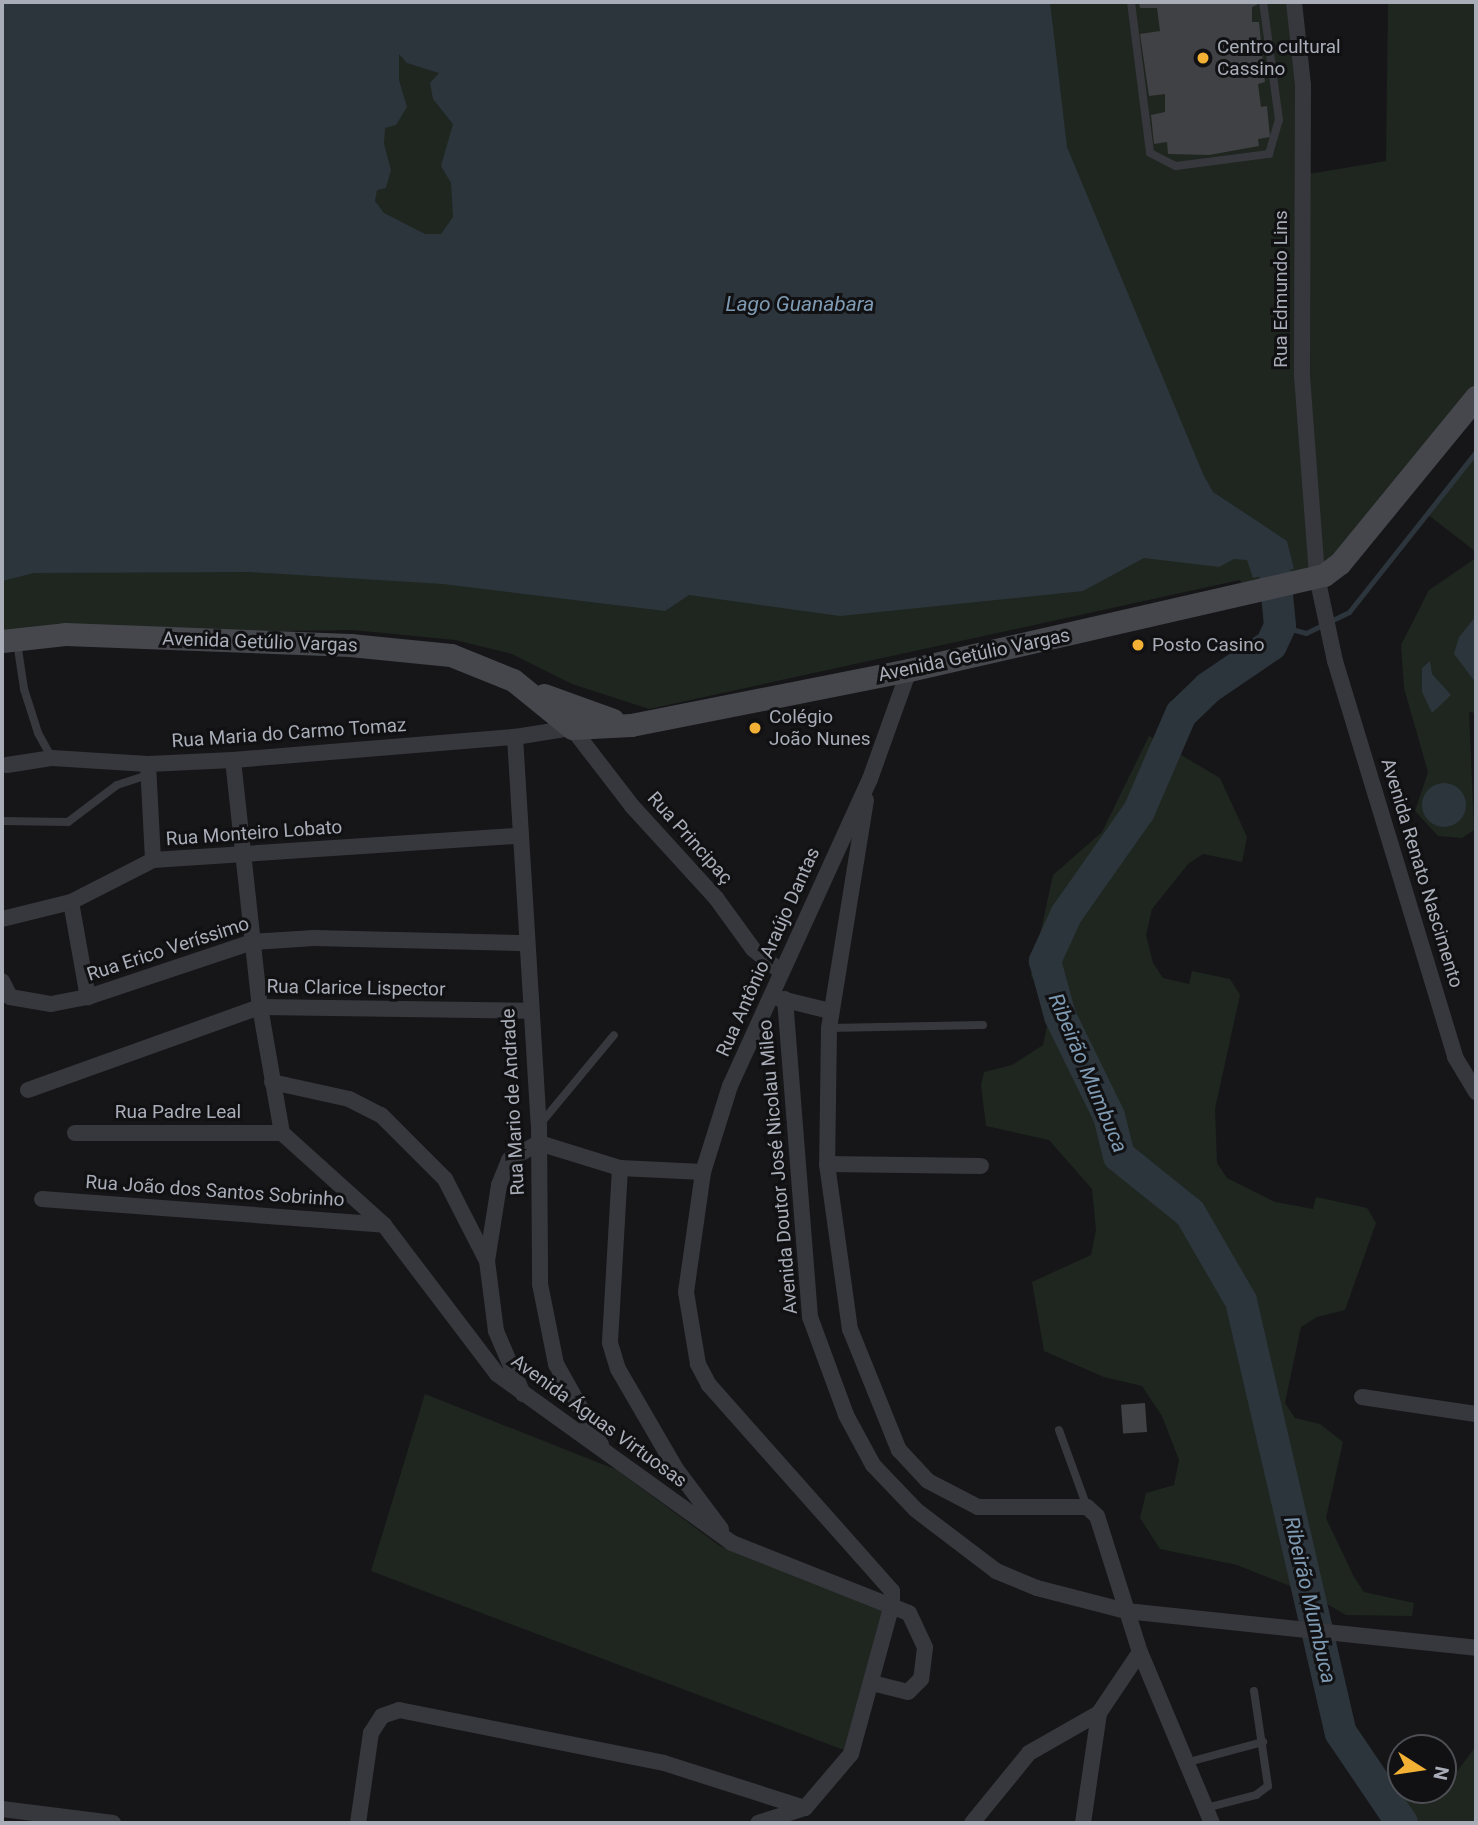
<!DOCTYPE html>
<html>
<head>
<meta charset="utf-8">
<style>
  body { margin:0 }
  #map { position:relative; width:1478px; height:1825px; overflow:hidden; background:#161618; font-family:Roboto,sans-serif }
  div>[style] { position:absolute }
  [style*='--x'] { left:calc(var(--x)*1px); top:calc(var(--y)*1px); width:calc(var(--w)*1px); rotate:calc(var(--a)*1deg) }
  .green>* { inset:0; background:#1e261f }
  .water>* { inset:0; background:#2c353c }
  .round { border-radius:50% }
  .stream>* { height:5px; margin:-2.5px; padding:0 2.5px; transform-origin:2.5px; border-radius:2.5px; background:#2c353c }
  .river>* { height:32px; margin:-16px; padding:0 16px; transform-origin:16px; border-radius:16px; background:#2c353c }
  .building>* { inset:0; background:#404145; transform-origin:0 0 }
  .lane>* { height:8px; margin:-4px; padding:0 4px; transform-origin:4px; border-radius:4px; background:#37383d }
  .street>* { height:16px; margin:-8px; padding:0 8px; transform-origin:8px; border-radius:8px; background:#37383d }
  .secondary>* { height:23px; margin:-11.5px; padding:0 11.5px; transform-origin:11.5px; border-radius:11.5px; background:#45474d }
  .dots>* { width:19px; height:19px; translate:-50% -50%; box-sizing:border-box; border:4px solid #111113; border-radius:50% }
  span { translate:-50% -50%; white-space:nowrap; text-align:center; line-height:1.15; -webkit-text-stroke:6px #111113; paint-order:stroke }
  .poi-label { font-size:19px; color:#a8adb8 }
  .left { translate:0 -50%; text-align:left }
  .street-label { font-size:19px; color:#a8adb8 }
  .water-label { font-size:21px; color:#7f9bb3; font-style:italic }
  .frame { position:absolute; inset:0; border:4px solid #a8adb8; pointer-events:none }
  .north { position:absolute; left:1387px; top:1734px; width:70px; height:70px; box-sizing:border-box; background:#111113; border:2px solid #4d4f55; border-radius:50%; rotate:102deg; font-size:19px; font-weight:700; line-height:28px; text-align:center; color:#a8adb8 }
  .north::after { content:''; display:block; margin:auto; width:24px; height:32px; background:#f2b134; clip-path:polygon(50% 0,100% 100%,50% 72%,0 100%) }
</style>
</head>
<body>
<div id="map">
  <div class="green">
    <div style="clip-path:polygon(2px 2px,1294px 2px,1303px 175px,1386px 161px,1388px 2px,1476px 2px,1476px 386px,1317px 577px,1246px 594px,1240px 580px,649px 709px,572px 684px,512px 654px,455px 640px,353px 630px,65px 634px,2px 641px)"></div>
    <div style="clip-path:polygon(1476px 452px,1476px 552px,1427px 514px)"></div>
    <div style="clip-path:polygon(1476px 558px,1476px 713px,1469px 712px,1474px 830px,1462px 838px,1438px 836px,1415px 811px,1428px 772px,1404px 688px,1401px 645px,1429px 590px)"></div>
    <div style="clip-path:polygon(1149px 736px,1220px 778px,1247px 837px,1242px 862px,1203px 854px,1188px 864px,1152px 909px,1146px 935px,1153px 963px,1163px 978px,1189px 984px,1192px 971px,1230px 979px,1240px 995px,1215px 1109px,1217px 1163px,1227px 1178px,1275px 1202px,1313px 1209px,1316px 1197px,1367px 1208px,1376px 1223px,1345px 1310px,1317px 1317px,1301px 1327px,1285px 1403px,1295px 1418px,1320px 1424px,1343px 1442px,1326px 1518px,1354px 1577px,1364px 1592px,1414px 1603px,1412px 1616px,1346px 1615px,1310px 1594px,1237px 1565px,1160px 1549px,1140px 1518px,1146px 1493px,1174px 1485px,1179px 1460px,1162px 1416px,1142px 1386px,1104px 1377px,1044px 1351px,1032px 1282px,1091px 1255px,1096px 1230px,1092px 1189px,1049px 1140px,986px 1126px,981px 1085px,984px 1072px,1012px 1065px,1043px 1045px,1051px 1007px,1031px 976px,1053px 875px,1102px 832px)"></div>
    <div style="clip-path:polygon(425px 1394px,617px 1470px,720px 1546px,889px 1606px,849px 1752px,371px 1571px)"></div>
    <div style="clip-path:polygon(1476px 1746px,1476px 1823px,1402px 1823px,1377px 1793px,1443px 1790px)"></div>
  </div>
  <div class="water">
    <div style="clip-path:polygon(evenodd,2px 2px,1050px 2px,1067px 147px,1203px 474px,1213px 492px,1287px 541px,1294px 569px,1253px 578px,1247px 560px,1234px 559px,1219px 567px,1144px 558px,1083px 591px,840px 616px,689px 595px,665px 611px,443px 584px,249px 572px,34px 573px,2px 581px,2px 2px,399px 54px,407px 63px,439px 73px,430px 83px,433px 99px,453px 124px,441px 166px,451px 183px,453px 217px,441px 234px,425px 234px,384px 213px,375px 201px,377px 190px,386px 188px,391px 170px,384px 144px,385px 128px,396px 125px,407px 107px,399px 80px,399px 54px)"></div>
    <div style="clip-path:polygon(1476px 616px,1476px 683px,1454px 654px,1459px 637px)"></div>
    <div style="clip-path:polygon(1430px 661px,1432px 674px,1451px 695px,1432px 713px,1422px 692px,1422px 668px)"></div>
    <div class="round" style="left:1422px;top:783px;width:44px;height:44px"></div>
  </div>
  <div class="stream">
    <div style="--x:1280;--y:626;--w:27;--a:15"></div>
    <div style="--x:1306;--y:633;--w:48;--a:-26"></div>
    <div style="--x:1349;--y:612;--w:204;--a:-51.6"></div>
  </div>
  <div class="river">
    <div style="--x:1275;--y:573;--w:53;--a:84.6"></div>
    <div style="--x:1280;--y:626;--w:21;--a:115"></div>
    <div style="--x:1271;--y:645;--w:76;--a:145.7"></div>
    <div style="--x:1208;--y:688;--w:37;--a:136"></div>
    <div style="--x:1181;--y:714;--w:106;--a:113.4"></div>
    <div style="--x:1139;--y:811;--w:127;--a:125.1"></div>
    <div style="--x:1066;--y:915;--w:51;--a:114.5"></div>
    <div style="--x:1045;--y:961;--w:57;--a:74.7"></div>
    <div style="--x:1060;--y:1016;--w:111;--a:63.9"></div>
    <div style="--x:1109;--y:1116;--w:41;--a:76"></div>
    <div style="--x:1119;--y:1156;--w:91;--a:38.8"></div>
    <div style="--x:1190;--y:1213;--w:102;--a:59.9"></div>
    <div style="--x:1241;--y:1301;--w:443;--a:77"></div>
    <div style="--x:1341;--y:1733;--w:109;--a:55.9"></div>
  </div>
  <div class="building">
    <div style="clip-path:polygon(1139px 2px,1263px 2px,1252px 7px,1252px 22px,1259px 22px,1265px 82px,1258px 84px,1261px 107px,1267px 106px,1270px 137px,1258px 139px,1259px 146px,1209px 155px,1168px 154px,1167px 142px,1154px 144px,1151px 115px,1165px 112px,1165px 94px,1149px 96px,1140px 34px,1160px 31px,1157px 8px,1140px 8px)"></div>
    <div style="left:1145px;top:1403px;width:29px;height:24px;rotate:86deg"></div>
  </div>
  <div class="lane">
    <div style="--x:1131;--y:2;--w:152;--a:82.8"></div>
    <div style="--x:1150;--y:153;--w:29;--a:27"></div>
    <div style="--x:1176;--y:166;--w:94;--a:-7.4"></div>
    <div style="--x:1269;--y:154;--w:35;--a:-74"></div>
    <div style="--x:1279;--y:120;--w:119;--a:-97.7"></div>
    <div style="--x:17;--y:642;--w:48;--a:81.5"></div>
    <div style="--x:24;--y:689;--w:46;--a:72.3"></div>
    <div style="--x:38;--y:733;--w:29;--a:61"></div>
    <div style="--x:2;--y:821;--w:66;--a:0.9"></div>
    <div style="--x:68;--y:822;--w:61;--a:-37.1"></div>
    <div style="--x:117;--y:785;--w:33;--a:-18"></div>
    <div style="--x:829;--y:1028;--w:154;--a:-1.1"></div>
    <div style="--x:541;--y:1123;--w:114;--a:-50.3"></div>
    <div style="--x:1059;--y:1430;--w:82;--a:70"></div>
    <div style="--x:1185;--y:1763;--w:81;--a:-15.1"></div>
    <div style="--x:1206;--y:1808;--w:52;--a:-14.6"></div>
    <div style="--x:1256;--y:1795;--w:15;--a:-37"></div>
    <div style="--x:1268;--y:1786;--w:96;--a:-98.4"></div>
  </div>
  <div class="street">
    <div style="--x:1294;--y:2;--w:83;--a:83.8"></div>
    <div style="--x:1303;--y:85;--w:291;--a:90.2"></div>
    <div style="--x:1302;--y:376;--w:202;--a:85.7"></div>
    <div style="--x:1317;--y:577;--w:86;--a:77.9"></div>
    <div style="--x:1335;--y:661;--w:414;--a:73.1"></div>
    <div style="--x:1455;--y:1057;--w:41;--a:59"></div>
    <div style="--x:515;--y:737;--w:389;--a:86.5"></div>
    <div style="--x:539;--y:1125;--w:159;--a:89.6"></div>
    <div style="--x:540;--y:1284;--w:82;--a:78.7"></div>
    <div style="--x:556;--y:1364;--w:93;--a:60.9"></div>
    <div style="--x:233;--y:760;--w:248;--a:83.8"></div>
    <div style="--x:260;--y:1007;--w:128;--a:80.1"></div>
    <div style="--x:148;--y:764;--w:96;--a:87"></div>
    <div style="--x:7;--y:765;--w:46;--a:-8.8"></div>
    <div style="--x:52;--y:758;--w:96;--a:3.6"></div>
    <div style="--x:148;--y:764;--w:85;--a:-2.7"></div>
    <div style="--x:233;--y:760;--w:283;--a:-4.7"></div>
    <div style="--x:515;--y:737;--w:58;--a:-9"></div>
    <div style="--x:572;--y:728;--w:98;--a:52.4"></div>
    <div style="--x:632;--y:806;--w:125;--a:47.6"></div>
    <div style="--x:716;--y:898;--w:63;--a:54"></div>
    <div style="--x:753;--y:949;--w:35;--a:39"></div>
    <div style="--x:866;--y:800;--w:231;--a:99.2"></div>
    <div style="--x:829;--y:1028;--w:136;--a:90.8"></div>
    <div style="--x:827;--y:1164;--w:167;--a:82.1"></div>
    <div style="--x:850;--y:1329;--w:131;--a:68"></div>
    <div style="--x:899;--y:1450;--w:42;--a:46.9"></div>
    <div style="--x:928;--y:1481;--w:56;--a:27.5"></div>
    <div style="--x:978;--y:1507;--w:109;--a:0"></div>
    <div style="--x:1087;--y:1507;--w:13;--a:42"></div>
    <div style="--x:1097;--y:1516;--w:143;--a:72.5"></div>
    <div style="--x:1140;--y:1652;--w:186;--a:67.2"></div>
    <div style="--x:71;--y:902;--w:97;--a:79.9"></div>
    <div style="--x:2;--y:919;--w:71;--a:-13.8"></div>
    <div style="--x:71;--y:902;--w:92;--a:-27.1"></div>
    <div style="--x:153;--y:860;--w:367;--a:-3.8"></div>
    <div style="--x:2;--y:981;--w:18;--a:63"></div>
    <div style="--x:10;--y:997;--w:42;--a:9.7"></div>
    <div style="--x:51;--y:1004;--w:38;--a:-11"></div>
    <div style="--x:88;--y:997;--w:173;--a:-18.5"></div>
    <div style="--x:252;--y:942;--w:62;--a:-3.7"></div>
    <div style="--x:314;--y:938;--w:212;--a:1.4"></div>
    <div style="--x:777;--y:998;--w:55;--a:13.8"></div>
    <div style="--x:785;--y:999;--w:319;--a:85.5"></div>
    <div style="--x:810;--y:1317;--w:104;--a:69.8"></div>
    <div style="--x:846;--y:1415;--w:57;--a:61.6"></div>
    <div style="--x:873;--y:1465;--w:62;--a:46.3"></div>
    <div style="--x:916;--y:1510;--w:101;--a:37.3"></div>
    <div style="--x:996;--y:1571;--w:44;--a:22.5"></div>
    <div style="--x:1037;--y:1588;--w:92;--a:14.5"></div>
    <div style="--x:1126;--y:1611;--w:352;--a:6"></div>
    <div style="--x:272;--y:1082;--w:79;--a:12.4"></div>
    <div style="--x:349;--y:1099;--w:36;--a:27"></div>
    <div style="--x:381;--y:1115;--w:91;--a:45"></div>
    <div style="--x:445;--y:1179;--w:90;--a:62.9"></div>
    <div style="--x:28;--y:1090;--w:246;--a:-19.7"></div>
    <div style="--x:260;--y:1007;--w:270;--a:0.8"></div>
    <div style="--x:75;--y:1133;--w:207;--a:0"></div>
    <div style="--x:282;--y:1133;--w:137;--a:42"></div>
    <div style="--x:384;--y:1225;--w:187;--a:52.8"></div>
    <div style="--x:497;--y:1374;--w:289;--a:35.7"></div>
    <div style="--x:732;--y:1543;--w:190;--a:21.6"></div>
    <div style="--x:909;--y:1613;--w:38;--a:65"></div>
    <div style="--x:925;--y:1648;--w:31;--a:97"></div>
    <div style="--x:921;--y:1679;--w:18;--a:135"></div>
    <div style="--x:908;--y:1692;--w:37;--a:-166"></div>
    <div style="--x:827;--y:1164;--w:154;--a:0.7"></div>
    <div style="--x:620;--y:1168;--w:175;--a:93.3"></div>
    <div style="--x:610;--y:1343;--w:27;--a:73"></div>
    <div style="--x:618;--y:1369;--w:116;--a:59.9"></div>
    <div style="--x:676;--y:1469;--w:75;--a:53.1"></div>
    <div style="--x:42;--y:1199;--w:343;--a:4.3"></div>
    <div style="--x:523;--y:1394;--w:69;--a:-113.2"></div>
    <div style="--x:496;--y:1331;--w:71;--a:-97.3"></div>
    <div style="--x:487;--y:1261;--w:77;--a:-81"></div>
    <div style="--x:499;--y:1185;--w:27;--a:-68"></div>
    <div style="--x:509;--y:1160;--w:34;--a:-30"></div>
    <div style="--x:539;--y:1143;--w:85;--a:17.2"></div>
    <div style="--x:620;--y:1168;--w:83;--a:2.8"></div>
    <div style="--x:1362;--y:1397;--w:115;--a:8.5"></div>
    <div style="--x:805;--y:1808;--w:71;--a:-49.6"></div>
    <div style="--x:851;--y:1754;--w:156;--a:-74.7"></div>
    <div style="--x:892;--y:1604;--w:13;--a:-90"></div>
    <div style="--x:892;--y:1591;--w:276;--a:-131.6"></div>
    <div style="--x:709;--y:1385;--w:24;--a:-118"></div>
    <div style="--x:698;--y:1364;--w:73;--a:-99.5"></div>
    <div style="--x:686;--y:1292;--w:121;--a:-81.9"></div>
    <div style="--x:703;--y:1172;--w:90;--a:-72.6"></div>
    <div style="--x:730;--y:1086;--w:337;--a:-65.5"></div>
    <div style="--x:870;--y:779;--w:116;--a:-70.3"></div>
    <div style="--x:2;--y:1809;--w:112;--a:7.2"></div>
    <div style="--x:358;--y:1823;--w:91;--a:-81.8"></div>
    <div style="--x:371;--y:1733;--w:20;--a:-57"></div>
    <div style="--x:382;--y:1716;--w:18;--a:-19"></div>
    <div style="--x:399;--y:1710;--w:270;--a:11.3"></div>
    <div style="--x:664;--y:1763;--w:148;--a:17.7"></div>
    <div style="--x:805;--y:1808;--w:49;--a:162.3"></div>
    <div style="--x:972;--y:1823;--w:90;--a:-50.8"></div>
    <div style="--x:1029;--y:1753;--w:81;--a:-29.7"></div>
    <div style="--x:1099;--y:1713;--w:73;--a:-56.1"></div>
    <div style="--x:1083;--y:1823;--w:111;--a:-81.7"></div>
  </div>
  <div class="secondary">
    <div style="--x:2;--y:641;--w:63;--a:-6.3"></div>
    <div style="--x:65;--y:634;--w:285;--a:2.2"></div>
    <div style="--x:350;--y:645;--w:101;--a:5.7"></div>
    <div style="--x:451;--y:655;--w:67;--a:22"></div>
    <div style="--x:513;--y:680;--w:76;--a:39.1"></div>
    <div style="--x:572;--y:728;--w:59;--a:-2.9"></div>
    <div style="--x:631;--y:725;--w:283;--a:-11.2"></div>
    <div style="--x:909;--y:670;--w:426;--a:-12.9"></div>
    <div style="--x:1324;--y:575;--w:20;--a:-37"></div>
    <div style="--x:1340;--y:563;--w:215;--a:-50.7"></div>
    <div style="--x:544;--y:695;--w:73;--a:19.9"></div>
  </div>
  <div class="dots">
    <div style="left:1203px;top:58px;background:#f2b134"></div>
    <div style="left:1138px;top:645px;background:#f2b134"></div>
    <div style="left:755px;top:728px;background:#f2b134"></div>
  </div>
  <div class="poi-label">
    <span class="left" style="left:1217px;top:58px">Centro cultural<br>Cassino</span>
    <span class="left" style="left:1152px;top:645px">Posto Casino</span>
    <span class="left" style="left:769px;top:728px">Colégio<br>João Nunes</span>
  </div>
  <div class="street-label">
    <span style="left:1281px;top:289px;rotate:-90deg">Rua Edmundo Lins</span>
    <span style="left:260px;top:642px;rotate:2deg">Avenida Getúlio Vargas</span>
    <span style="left:974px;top:655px;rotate:-12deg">Avenida Getúlio Vargas</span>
    <span style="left:289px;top:733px;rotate:-4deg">Rua Maria do Carmo Tomaz</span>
    <span style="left:254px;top:833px;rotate:-4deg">Rua Monteiro Lobato</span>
    <span style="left:690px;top:838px;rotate:48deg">Rua Principaç</span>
    <span style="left:1422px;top:873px;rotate:73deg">Avenida Renato Nascimento</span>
    <span style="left:168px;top:949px;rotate:-18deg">Rua Erico Veríssimo</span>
    <span style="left:768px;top:952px;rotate:-66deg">Rua Antônio Araújo Dantas</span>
    <span style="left:356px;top:988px;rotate:1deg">Rua Clarice Lispector</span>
    <span style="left:513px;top:1102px;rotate:-93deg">Rua Mario de Andrade</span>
    <span style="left:178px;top:1112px">Rua Padre Leal</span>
    <span style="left:778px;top:1167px;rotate:-95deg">Avenida Doutor José Nicolau Mileo</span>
    <span style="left:215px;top:1191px;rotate:4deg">Rua João dos Santos Sobrinho</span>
    <span style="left:599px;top:1421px;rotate:36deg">Avenida Águas Virtuosas</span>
  </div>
  <div class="water-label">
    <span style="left:800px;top:304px">Lago Guanabara</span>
    <span style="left:1088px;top:1073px;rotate:67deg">Ribeirão Mumbuca</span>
    <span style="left:1310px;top:1600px;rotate:77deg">Ribeirão Mumbuca</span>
  </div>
  <div class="frame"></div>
  <div class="north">N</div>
</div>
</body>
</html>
